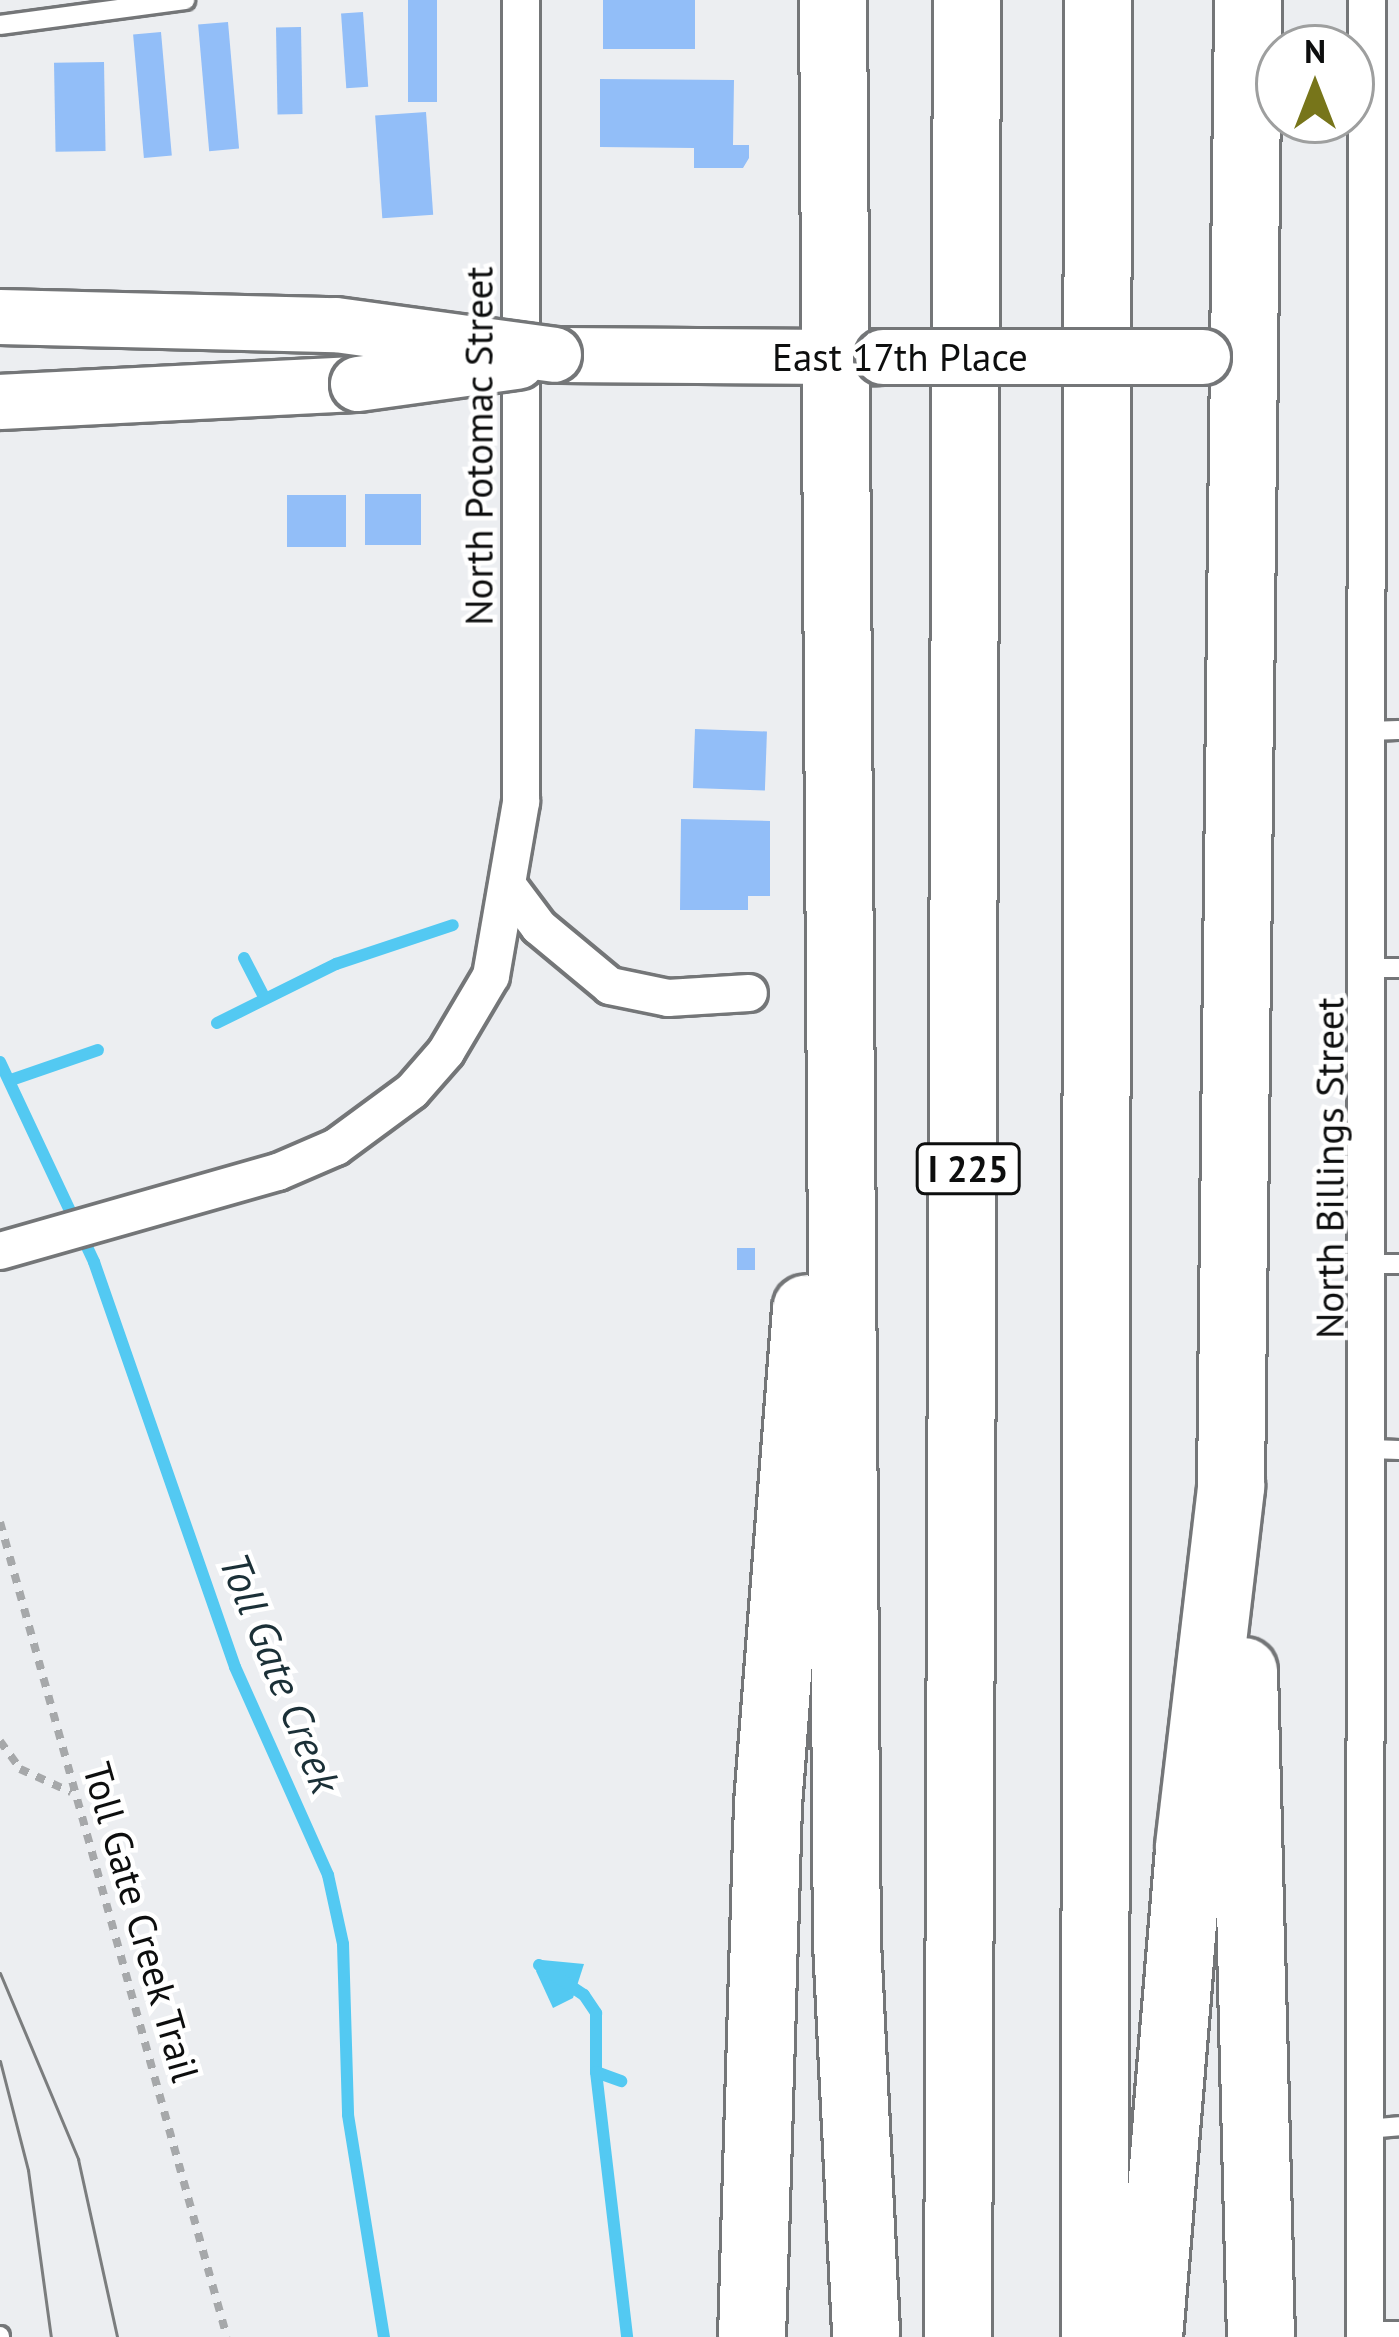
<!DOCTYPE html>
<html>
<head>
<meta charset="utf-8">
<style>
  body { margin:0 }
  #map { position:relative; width:1399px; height:2337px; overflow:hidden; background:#eceef1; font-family:"PT Sans",sans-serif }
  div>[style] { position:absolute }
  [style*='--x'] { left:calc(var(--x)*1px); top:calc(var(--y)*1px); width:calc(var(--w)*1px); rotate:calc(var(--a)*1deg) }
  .water>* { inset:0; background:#53c9f2 }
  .stream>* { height:12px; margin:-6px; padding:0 6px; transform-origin:6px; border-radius:6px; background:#53c9f2 }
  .building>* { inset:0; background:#92bef8; transform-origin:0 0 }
  .path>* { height:8px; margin-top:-4px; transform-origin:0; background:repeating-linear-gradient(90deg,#a6a8aa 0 9px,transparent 0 18px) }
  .roads { filter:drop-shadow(3px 0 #747678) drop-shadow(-3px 0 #747678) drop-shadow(0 3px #747678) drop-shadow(0 -3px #747678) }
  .lane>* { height:18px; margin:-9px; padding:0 9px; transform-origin:9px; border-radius:9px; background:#fff }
  .street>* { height:36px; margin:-18px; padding:0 18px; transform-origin:18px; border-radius:18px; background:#fff }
  .secondary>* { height:54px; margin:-27px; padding:0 27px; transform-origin:27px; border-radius:27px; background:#fff }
  .highway>* { height:66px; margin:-33px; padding:0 33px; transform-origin:33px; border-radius:33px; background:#fff }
  .tram>* { height:3px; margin:-1.5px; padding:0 1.5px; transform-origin:1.5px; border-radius:1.5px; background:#7b7d7e }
  .bridges { filter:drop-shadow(3px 0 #747678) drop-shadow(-3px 0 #747678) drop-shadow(0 3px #747678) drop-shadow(0 -3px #747678) }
  .secondary-bridge>* { height:54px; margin:-27px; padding:0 27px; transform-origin:27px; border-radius:27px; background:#fff }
  span { translate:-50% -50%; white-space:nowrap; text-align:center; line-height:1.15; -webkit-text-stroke:9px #fff; paint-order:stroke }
  .shield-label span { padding:3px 9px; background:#fff; border:3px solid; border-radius:9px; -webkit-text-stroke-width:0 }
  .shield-label { font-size:36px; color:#0d0e0e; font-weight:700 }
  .street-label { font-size:39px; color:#0d0e0e }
  .water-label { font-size:42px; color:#1b3037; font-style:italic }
  .north { position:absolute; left:1255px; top:24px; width:120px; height:120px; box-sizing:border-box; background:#fff; border:3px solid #9e9f9f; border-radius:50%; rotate:0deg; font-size:33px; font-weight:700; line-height:48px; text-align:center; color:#0d0e0e }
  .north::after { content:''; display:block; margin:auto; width:42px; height:54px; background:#77751a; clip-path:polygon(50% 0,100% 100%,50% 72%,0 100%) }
</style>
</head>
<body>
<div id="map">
  <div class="water">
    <div style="clip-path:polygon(542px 1960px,584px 1964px,573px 1998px,553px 2008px,536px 1971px)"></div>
  </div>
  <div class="stream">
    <div style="--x:244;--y:958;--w:42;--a:62.8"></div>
    <div style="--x:217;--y:1023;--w:133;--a:-26.4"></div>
    <div style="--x:336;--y:964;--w:123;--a:-18.4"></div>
    <div style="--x:0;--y:1062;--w:221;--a:64.8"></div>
    <div style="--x:94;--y:1262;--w:429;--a:70.8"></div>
    <div style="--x:235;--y:1667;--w:228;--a:65.9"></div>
    <div style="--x:328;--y:1875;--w:71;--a:77.7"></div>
    <div style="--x:343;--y:1944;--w:171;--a:88.3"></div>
    <div style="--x:348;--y:2115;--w:225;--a:80.8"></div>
    <div style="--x:11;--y:1080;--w:92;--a:-19"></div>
    <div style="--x:539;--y:1965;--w:54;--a:33.7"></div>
    <div style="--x:584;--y:1995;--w:22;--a:56"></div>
    <div style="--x:596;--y:2013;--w:59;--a:90"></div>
    <div style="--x:596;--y:2072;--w:267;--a:83.3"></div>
    <div style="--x:596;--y:2072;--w:27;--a:20"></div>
  </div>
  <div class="building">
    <div style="left:408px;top:0;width:29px;height:102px"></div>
    <div style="left:603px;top:0;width:92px;height:49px"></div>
    <div style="left:363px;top:12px;width:75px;height:22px;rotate:86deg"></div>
    <div style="left:228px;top:22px;width:127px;height:30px;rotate:85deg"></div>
    <div style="left:301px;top:27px;width:87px;height:25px;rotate:89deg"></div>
    <div style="left:161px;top:32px;width:124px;height:28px;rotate:85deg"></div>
    <div style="left:104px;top:62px;width:89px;height:50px;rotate:89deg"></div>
    <div style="clip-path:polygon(600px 79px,734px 80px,733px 145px,749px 145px,749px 158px,743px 168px,694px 168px,694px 148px,600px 147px)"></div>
    <div style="left:426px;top:112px;width:103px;height:51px;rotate:86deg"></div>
    <div style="left:421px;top:494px;width:51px;height:56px;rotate:90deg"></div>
    <div style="left:287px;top:495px;width:59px;height:52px"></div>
    <div style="left:695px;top:729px;width:72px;height:59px;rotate:2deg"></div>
    <div style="clip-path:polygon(681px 819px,770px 821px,770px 896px,748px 896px,748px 910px,680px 910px)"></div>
    <div style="left:737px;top:1248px;width:18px;height:22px"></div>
  </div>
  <div class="path">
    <div style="--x:0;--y:1522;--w:846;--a:74.44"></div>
    <div style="--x:0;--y:1741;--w:34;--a:54"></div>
    <div style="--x:20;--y:1769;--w:56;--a:24.3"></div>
  </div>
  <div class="roads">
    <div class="lane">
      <div style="--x:0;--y:25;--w:187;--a:-7.7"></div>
      <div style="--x:1371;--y:731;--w:28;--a:-2"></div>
      <div style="--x:1372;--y:968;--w:27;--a:0"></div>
      <div style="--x:1372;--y:1264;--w:27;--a:0"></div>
      <div style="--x:1371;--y:1449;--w:28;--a:2"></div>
      <div style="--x:1367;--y:2129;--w:32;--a:-5"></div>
      <div style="--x:1365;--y:2331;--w:34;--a:0"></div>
      <div style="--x:0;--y:2336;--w:1;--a:90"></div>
    </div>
    <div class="street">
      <div style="--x:512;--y:891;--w:45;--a:53.1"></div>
      <div style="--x:539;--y:927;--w:92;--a:39.7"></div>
      <div style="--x:610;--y:986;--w:59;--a:11.7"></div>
      <div style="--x:668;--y:998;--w:81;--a:-3.5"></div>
      <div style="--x:0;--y:1251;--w:289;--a:-15.9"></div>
      <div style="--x:278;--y:1172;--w:63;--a:-23.3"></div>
      <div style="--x:336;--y:1147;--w:94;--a:-36.4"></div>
      <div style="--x:412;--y:1091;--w:52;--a:-48.9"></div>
      <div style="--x:446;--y:1052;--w:88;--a:-59.4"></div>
      <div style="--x:491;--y:976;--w:177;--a:-80.2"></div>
      <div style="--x:521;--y:802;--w:802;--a:-90"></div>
      <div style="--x:1365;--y:2337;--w:2337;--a:-89.95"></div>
    </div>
    <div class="secondary">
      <div style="--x:554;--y:355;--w:321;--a:0.4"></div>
      <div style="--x:0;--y:402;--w:358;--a:-2.9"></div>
    </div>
    <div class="highway">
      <div style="--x:833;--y:0;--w:1943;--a:89.59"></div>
      <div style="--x:847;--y:1943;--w:394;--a:87.2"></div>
      <div style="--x:1244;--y:1671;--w:666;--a:88.54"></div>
      <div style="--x:752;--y:2337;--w:533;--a:-88.28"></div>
      <div style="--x:768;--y:1804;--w:497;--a:-85.6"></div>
      <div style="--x:958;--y:2337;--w:2337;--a:-89.78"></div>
      <div style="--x:1095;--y:2337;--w:2337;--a:-89.93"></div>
      <div style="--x:1149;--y:2337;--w:493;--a:-85.3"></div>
      <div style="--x:1189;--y:1846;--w:362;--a:-83.3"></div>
      <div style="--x:1231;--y:1486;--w:1486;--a:-89.34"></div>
    </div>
  </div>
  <div class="tram">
    <div style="--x:0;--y:1973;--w:202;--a:67.2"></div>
    <div style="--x:78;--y:2159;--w:182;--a:77.6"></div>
    <div style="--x:0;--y:2061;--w:113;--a:75.6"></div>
    <div style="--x:28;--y:2170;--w:169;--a:82.2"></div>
  </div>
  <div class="bridges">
    <div class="secondary-bridge">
      <div style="--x:0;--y:317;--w:336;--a:1.4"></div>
      <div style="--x:336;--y:325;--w:220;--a:7.8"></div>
      <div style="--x:883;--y:357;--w:320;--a:0"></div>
      <div style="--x:358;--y:384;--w:161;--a:-7.9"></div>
    </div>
  </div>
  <div class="shield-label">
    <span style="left:968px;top:1169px">I 225</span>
  </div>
  <div class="street-label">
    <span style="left:900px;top:357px">East 17th Place</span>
    <span style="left:479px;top:446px;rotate:-90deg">North Potomac Street</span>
    <span style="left:1330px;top:1168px;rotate:-90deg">North Billings Street</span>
    <span style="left:141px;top:1922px;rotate:74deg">Toll Gate Creek Trail</span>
  </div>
  <div class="water-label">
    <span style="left:280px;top:1673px;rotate:68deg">Toll Gate Creek</span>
  </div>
  <div class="north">N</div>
</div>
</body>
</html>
